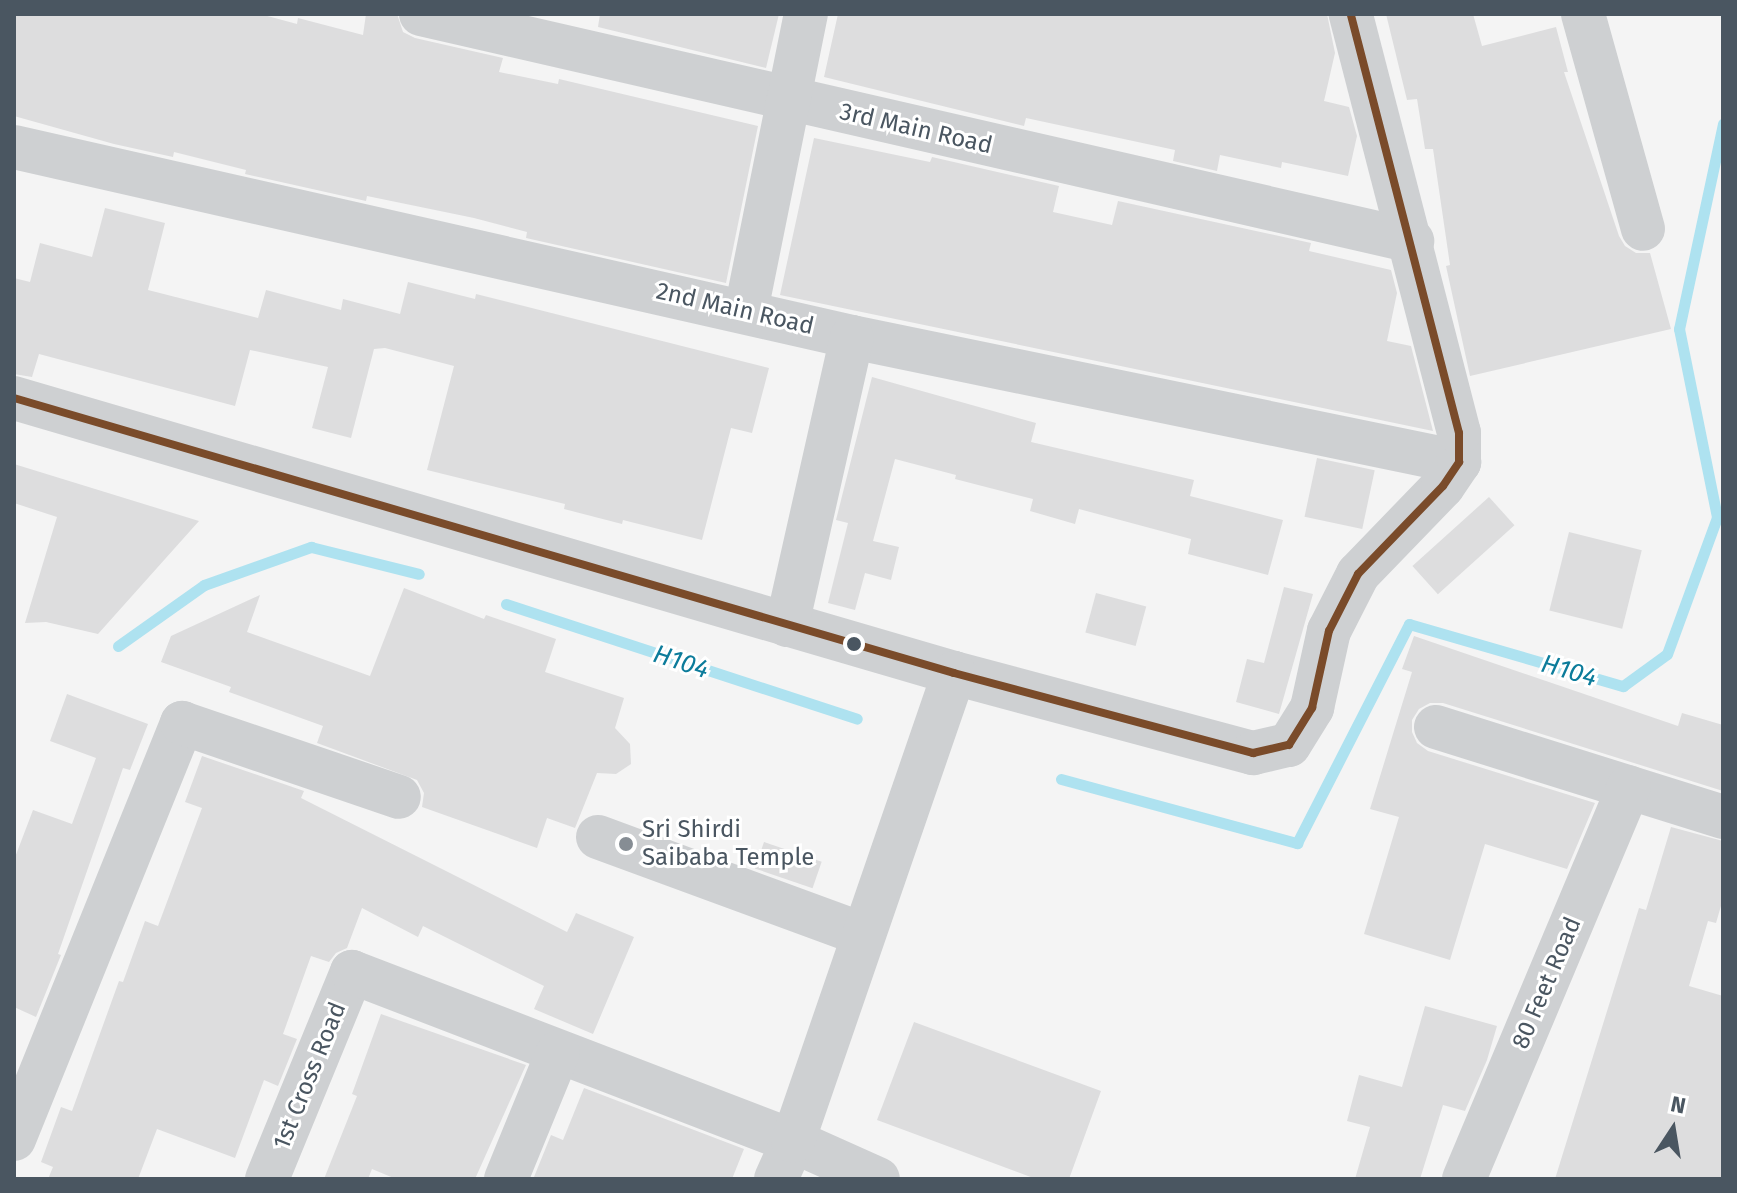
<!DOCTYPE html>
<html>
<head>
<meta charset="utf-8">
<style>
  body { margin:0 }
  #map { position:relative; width:1737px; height:1193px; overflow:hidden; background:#f4f4f4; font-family:"Fira Sans",sans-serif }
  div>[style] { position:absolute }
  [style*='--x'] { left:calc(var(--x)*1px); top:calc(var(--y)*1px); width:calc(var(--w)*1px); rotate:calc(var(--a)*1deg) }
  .stream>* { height:11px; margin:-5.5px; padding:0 5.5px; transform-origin:5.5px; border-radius:5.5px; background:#aee2f0 }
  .building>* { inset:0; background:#ddddde; transform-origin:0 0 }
  .minor>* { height:44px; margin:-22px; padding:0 22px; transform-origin:22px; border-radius:22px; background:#ced0d2 }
  .bus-1>* { height:8px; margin:-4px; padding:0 4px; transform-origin:4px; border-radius:4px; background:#7a4b2a }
  .dots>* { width:22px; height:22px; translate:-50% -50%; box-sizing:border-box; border:4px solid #fff; border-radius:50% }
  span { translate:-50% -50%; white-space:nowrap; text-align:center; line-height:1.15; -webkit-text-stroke:6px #fff; paint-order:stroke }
  .street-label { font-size:24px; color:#4a5661 }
  .poi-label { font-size:24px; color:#4a5661 }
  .left { translate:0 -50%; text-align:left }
  .water-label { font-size:26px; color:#0c7c9b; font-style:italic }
  .frame { position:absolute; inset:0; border:16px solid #4a5661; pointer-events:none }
  .north { position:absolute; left:1633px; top:1089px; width:80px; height:80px; -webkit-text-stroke:6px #fff; paint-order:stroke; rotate:12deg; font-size:22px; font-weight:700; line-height:32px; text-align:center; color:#4a5661 }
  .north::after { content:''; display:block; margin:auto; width:28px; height:36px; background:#4a5661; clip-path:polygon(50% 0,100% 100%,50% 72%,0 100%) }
</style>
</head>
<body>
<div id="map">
  <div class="stream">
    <div style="--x:506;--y:604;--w:369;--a:18.1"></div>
    <div style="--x:118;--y:646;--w:105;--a:-35.3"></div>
    <div style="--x:204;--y:585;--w:114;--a:-19.6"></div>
    <div style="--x:311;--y:547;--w:111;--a:14"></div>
    <div style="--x:1061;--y:779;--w:245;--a:15.2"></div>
    <div style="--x:1297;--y:843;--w:246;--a:-62.9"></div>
    <div style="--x:1409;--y:624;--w:223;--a:16.2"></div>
    <div style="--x:1623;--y:686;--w:54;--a:-36"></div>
    <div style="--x:1667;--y:654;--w:146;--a:-69.9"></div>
    <div style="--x:1717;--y:517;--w:192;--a:-101.4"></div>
    <div style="--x:1679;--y:329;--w:210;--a:-77.9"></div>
  </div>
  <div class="building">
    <div style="clip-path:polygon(14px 14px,260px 14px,297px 24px,298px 18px,363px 35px,366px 14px,397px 14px,403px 32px,415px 38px,503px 58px,499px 72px,558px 84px,559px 79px,758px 126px,726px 283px,526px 238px,527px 232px,474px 218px,367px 196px,366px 201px,245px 174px,246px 170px,174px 152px,173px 157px,114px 144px,14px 116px)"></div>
    <div style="clip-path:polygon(600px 14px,779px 14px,766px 68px,598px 27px)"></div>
    <div style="clip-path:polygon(838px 14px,1327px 14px,1335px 53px,1324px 101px,1349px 107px,1357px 136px,1348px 176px,1282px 162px,1281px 168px,1220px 155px,1217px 171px,1173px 161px,1175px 150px,1026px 118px,1024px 126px,824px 77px)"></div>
    <div style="clip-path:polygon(1386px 14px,1473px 14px,1482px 46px,1556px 27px,1568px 72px,1564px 72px,1619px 236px,1625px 246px,1636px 253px,1650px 253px,1671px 329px,1470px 376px,1446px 266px,1450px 265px,1433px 149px,1425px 149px,1417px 99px,1407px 100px)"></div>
    <div style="clip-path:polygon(814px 138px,930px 162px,932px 157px,1059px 186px,1053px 212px,1112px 225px,1118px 201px,1311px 243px,1309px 251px,1391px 270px,1397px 293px,1387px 341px,1411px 346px,1433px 431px,780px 295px)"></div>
    <div style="clip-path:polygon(105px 208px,165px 223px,148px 290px,258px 318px,266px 290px,341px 310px,343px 299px,400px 314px,408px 282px,475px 299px,476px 294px,769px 368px,752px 433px,731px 428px,702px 540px,623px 520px,622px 524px,564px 509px,565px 504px,427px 470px,454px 366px,385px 348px,374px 349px,351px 438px,312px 428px,328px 367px,250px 350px,235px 406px,39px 354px,32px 377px,14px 374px,14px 278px,30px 282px,40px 243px,92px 257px)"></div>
    <div style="clip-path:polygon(872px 377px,1036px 423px,1031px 442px,1194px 480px,1190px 496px,1283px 520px,1268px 575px,1188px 554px,1191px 539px,1079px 509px,1075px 524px,1030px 511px,1033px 499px,955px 479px,956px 475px,895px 459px,873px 541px,899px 547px,891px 580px,865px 573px,855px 610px,828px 603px,848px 523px,836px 520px)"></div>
    <div style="left:1317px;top:458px;width:59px;height:60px;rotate:12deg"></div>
    <div style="clip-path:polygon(14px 464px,199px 521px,98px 634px,46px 622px,25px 623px,57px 517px,14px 503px)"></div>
    <div style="left:1489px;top:497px;width:38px;height:103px;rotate:48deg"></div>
    <div style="left:1569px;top:532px;width:75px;height:81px;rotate:14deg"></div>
    <div style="clip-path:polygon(1284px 587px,1313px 594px,1279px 714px,1236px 702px,1247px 659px,1264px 663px)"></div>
    <div style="clip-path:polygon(404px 588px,484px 619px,486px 615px,556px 639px,545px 672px,624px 698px,615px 728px,630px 744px,631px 764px,616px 774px,597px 773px,575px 828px,547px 818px,537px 848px,422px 807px,424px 793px,417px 780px,317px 743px,323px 726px,229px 692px,231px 687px,161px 662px,171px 636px,260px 595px,247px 632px,370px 676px)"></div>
    <div style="left:1096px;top:593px;width:52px;height:41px;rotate:15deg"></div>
    <div style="clip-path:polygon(1414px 636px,1678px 726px,1682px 713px,1723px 725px,1723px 791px,1443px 703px,1430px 703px,1419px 709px,1412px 720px,1412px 732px,1417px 743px,1428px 751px,1595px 803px,1567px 869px,1485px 844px,1450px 960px,1364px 934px,1399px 817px,1370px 809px,1412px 672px,1402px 669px)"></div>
    <div style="clip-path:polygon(67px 694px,148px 724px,130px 770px,123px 768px,58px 954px,61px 955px,36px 1017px,14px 1007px,14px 860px,33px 810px,72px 824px,96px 758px,50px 741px)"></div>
    <div style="clip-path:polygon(202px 756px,304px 791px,301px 798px,567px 932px,576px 913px,634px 937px,593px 1034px,534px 1009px,544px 986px,423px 926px,418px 937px,362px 908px,347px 948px,336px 953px,329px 962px,311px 956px,283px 1034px,297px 1039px,278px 1086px,264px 1080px,235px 1158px,157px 1129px,138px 1179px,48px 1179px,53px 1167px,41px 1162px,61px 1107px,72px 1111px,119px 981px,123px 982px,145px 921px,158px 926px,202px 808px,185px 802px)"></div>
    <div style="clip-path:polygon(1671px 827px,1723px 841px,1723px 899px,1716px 923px,1708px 921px,1689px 986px,1723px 996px,1723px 1179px,1555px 1179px,1639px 908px,1646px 910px)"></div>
    <div style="left:764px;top:842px;width:61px;height:28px;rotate:19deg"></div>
    <div style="clip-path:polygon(1425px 1006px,1497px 1026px,1487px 1060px,1465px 1111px,1443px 1105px,1420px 1179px,1355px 1179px,1370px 1127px,1347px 1121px,1359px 1075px,1402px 1087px)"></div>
    <div style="clip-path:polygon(381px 1014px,526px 1065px,475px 1179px,396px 1179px,372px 1169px,368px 1179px,324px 1179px,357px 1096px,352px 1094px)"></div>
    <div style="clip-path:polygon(914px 1022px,1101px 1091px,1069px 1179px,1036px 1179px,877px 1120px)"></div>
    <div style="clip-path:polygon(584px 1088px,744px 1149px,732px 1179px,534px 1177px,551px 1135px,563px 1140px)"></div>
  </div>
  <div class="minor">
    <div style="--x:421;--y:14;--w:1017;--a:12.9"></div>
    <div style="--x:1583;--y:14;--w:223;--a:74.4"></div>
    <div style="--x:14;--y:147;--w:859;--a:12.77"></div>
    <div style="--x:852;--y:337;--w:620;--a:11.64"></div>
    <div style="--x:746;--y:311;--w:303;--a:-78.6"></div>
    <div style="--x:14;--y:398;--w:979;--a:16.31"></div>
    <div style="--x:954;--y:673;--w:310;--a:15"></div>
    <div style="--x:1253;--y:753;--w:37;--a:-13"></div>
    <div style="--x:1289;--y:745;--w:44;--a:-58.1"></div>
    <div style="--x:1312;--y:708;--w:79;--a:-77.6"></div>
    <div style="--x:1329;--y:631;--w:64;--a:-63"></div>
    <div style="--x:1358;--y:574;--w:122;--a:-46"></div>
    <div style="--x:1443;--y:486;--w:29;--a:-56"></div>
    <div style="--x:1459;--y:462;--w:29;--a:-90"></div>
    <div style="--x:1459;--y:433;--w:433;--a:-104.5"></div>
    <div style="--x:787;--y:625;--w:295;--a:-77.3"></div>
    <div style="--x:1436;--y:727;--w:301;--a:17.4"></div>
    <div style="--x:598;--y:837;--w:280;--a:20.2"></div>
    <div style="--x:14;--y:1139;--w:449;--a:-68"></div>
    <div style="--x:182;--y:723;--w:229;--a:18.8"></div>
    <div style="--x:267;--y:1179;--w:224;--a:-67.7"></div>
    <div style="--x:352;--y:972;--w:472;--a:21"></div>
    <div style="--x:793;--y:1141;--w:93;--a:24.1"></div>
    <div style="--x:506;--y:1179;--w:137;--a:-67.7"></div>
    <div style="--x:776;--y:1179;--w:42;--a:-65.9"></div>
    <div style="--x:793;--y:1141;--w:495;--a:-71"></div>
    <div style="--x:1464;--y:1179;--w:425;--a:-67.2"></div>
  </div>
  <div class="bus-1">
    <div style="--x:14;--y:398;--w:979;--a:16.31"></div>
    <div style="--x:954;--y:673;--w:310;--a:15"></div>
    <div style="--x:1253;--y:753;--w:37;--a:-13"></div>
    <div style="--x:1289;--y:745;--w:44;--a:-58.1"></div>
    <div style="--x:1312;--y:708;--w:79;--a:-77.6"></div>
    <div style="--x:1329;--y:631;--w:64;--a:-63"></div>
    <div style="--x:1358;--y:574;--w:122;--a:-46"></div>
    <div style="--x:1443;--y:486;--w:29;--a:-56"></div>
    <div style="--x:1459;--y:462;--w:29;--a:-90"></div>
    <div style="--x:1459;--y:433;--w:433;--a:-104.5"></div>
  </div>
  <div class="dots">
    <div style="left:854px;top:644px;background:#4a5661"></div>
    <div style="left:626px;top:844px;background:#868d94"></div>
  </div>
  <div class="street-label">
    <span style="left:916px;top:129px;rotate:13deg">3rd Main Road</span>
    <span style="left:735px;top:309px;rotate:13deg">2nd Main Road</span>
    <span style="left:1547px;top:983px;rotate:-67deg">80 Feet Road</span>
    <span style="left:310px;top:1076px;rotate:-68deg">1st Cross Road</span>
  </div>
  <div class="poi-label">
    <span class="left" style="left:642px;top:844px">Sri Shirdi<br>Saibaba Temple</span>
  </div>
  <div class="water-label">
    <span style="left:681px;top:662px;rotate:18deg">H104</span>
    <span style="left:1569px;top:671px;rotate:16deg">H104</span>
  </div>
  <div class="frame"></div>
  <div class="north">N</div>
</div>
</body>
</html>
